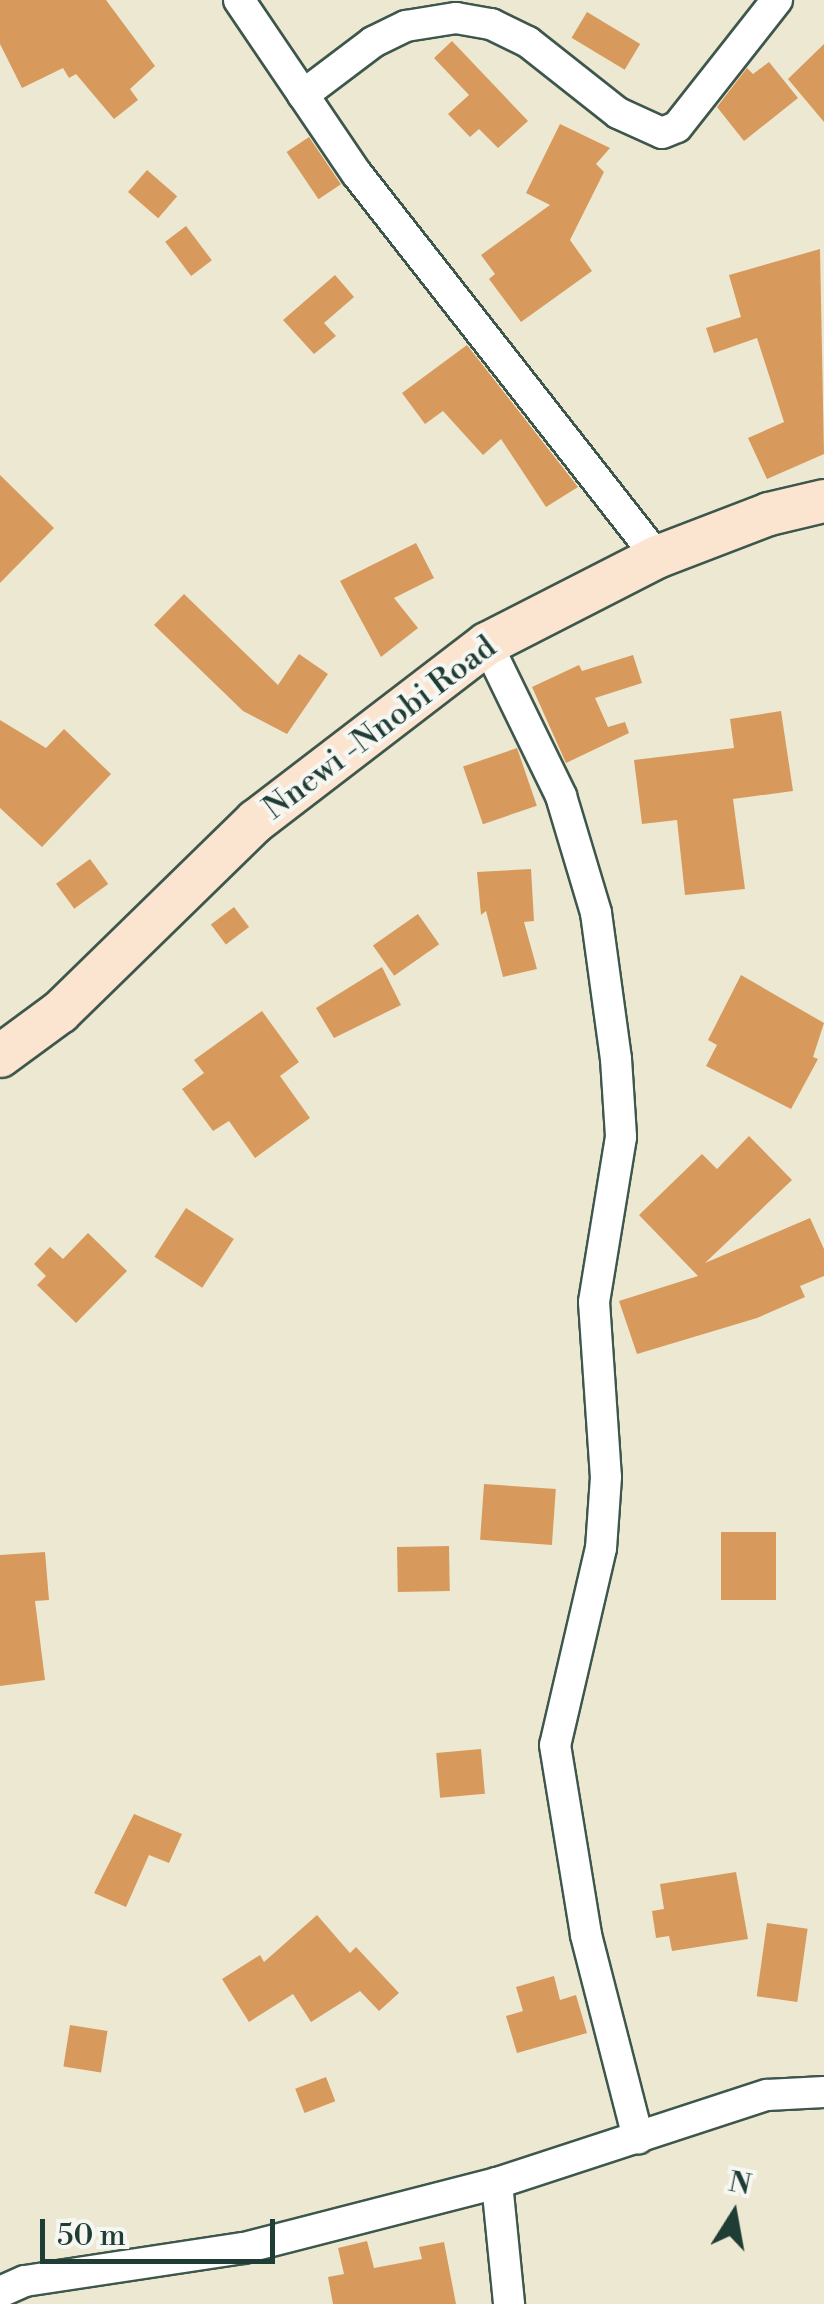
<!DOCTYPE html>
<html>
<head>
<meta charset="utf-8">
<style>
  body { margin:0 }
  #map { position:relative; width:824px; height:2304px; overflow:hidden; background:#ede8d1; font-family:"Libre Bodoni",serif }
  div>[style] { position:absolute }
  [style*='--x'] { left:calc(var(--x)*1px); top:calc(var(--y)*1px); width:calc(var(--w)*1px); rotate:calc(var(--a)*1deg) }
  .building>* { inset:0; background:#d79a5c; transform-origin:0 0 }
  .roads { filter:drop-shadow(2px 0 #3e574c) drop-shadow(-2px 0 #3e574c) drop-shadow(0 2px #3e574c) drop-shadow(0 -2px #3e574c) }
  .minor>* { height:30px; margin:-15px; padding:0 15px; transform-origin:15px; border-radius:15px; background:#fff }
  .secondary>* { height:42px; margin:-21px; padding:0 21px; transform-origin:21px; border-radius:21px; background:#fce5d0 }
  span { translate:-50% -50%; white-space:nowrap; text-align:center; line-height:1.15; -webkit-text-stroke:8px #f6f6f2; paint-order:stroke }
  .street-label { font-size:32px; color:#1f3d34 }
  .north { position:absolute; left:684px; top:2164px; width:100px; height:100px; -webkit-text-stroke:8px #f6f6f2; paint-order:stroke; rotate:11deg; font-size:28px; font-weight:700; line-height:40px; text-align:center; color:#1f3d34 }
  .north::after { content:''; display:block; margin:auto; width:35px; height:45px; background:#1f3d34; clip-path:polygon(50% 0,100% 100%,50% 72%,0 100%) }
  .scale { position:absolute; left:40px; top:2219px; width:235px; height:45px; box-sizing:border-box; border:5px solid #1f3d34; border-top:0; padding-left:12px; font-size:30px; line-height:35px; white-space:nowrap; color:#1f3d34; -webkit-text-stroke:8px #f6f6f2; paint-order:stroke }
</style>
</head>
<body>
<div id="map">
  <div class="building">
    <div style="clip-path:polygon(0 0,106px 0,155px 66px,130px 89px,138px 100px,114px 119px,76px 74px,69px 78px,63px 68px,22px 88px,0 44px)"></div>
    <div style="left:587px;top:12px;width:62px;height:30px;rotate:31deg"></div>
    <div style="clip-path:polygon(452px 41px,528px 121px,498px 148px,479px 129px,470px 137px,448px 114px,469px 95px,434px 58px)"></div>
    <div style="clip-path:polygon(824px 44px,824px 122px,788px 79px)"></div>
    <div style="clip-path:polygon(769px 62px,798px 98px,744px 141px,717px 107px,747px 68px,753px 74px)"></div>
    <div style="clip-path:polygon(560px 124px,610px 148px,596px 164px,604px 172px,570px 240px,592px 271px,521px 322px,489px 279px,495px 274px,481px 255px,550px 205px,526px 193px)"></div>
    <div style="left:309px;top:137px;width:57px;height:27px;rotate:56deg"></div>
    <div style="left:147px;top:170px;width:40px;height:29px;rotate:41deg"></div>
    <div style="left:186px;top:226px;width:43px;height:26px;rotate:53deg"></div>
    <div style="clip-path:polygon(820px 249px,824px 454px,767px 479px,748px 438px,784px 422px,757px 338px,714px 353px,706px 328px,741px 317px,729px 275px)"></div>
    <div style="clip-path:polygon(335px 275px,354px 297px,324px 323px,336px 336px,314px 354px,283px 320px)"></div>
    <div style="clip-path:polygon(467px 345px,578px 487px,546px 507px,501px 439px,483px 455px,443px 411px,425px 424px,402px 393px)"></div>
    <div style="clip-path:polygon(0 475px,54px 528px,0 583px)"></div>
    <div style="clip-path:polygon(416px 543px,434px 578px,394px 598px,418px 628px,381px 657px,340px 581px)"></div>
    <div style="clip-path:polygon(184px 594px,278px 685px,299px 654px,328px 674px,287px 734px,243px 711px,154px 625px)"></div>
    <div style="clip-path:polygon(633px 655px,642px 683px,595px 698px,608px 727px,625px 722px,629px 733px,566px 763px,532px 687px,579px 665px,582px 671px)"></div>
    <div style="clip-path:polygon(781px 711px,793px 791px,733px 799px,745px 889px,685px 895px,677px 820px,642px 824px,634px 760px,734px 748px,730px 719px)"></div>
    <div style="clip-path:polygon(0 720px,46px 748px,64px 729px,111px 774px,42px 847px,0 808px)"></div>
    <div style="left:517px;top:748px;width:61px;height:57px;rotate:71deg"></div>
    <div style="left:90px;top:859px;width:31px;height:42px;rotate:54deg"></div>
    <div style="clip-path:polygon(531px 869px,534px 921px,524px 922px,537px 969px,503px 977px,486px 911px,481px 915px,477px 872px)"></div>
    <div style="left:234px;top:907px;width:25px;height:29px;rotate:53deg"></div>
    <div style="left:418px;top:914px;width:37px;height:55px;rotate:55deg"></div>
    <div style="clip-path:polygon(382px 967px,401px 1005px,334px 1038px,316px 1008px)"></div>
    <div style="clip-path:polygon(741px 975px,824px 1023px,813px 1057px,818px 1059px,791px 1109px,706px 1066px,717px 1045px,708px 1040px)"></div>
    <div style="clip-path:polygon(262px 1011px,299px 1062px,280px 1076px,310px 1118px,255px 1158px,229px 1121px,213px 1131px,182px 1089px,204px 1073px,194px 1060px)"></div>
    <div style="clip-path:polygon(749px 1136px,792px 1180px,705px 1263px,810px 1218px,824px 1249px,824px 1276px,800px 1286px,805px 1297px,757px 1318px,637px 1354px,619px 1301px,698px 1276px,639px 1215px,702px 1154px,717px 1169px)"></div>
    <div style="left:186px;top:1208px;width:57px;height:58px;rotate:33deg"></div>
    <div style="clip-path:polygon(88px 1233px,127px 1271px,76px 1323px,37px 1285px,46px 1276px,34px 1264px,50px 1247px,63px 1259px)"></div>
    <div style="left:484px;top:1484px;width:72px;height:56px;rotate:4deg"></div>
    <div style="left:721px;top:1532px;width:55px;height:68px"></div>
    <div style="left:449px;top:1546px;width:45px;height:52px;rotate:89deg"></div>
    <div style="clip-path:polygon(45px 1552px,49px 1600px,35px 1601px,45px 1680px,0 1686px,0 1555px)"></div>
    <div style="left:481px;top:1749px;width:45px;height:45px;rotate:85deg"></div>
    <div style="clip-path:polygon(134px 1814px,182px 1834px,169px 1863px,149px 1855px,126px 1907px,94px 1893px)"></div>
    <div style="clip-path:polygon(736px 1872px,748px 1939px,672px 1951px,669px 1936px,656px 1938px,652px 1911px,664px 1909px,660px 1884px)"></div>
    <div style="clip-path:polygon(317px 1915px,350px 1953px,356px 1947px,399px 1993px,379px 2011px,360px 1991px,311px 2022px,293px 1994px,249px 2022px,222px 1979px,260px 1955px,264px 1962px)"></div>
    <div style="left:767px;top:1923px;width:41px;height:74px;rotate:8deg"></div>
    <div style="clip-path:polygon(554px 1976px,560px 2000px,576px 1995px,587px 2033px,517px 2053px,506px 2016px,523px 2011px,516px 1987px)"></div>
    <div style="left:70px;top:2025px;width:38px;height:42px;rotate:9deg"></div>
    <div style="left:326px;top:2077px;width:26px;height:33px;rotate:69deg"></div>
    <div style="clip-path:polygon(367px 2241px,374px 2268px,422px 2259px,419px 2247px,444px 2242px,456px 2304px,333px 2304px,328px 2277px,344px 2274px,338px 2248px)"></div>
  </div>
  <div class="roads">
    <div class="minor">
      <div style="--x:239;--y:0;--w:210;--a:55.9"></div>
      <div style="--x:357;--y:174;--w:487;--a:51.9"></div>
      <div style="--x:303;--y:95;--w:88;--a:-37.1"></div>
      <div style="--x:373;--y:42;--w:37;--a:-26"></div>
      <div style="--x:406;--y:26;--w:51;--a:-9.1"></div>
      <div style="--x:456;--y:18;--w:36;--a:10"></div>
      <div style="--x:491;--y:24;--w:41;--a:25.9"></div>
      <div style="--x:528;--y:42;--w:115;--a:38.3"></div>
      <div style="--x:618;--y:113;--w:48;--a:24.4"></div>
      <div style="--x:662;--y:133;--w:16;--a:-22"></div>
      <div style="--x:677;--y:127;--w:162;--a:-51.8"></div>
      <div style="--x:487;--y:644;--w:169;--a:64"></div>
      <div style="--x:561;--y:796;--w:122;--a:73.3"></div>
      <div style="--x:596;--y:913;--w:147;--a:82.2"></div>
      <div style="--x:616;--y:1059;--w:78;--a:86.3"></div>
      <div style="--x:621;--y:1137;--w:167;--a:99.3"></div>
      <div style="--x:594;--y:1302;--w:175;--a:86.1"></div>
      <div style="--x:606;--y:1477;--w:71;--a:94"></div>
      <div style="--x:601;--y:1548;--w:202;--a:103.1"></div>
      <div style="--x:555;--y:1745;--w:193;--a:80.7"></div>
      <div style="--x:586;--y:1935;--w:210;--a:75.6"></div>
      <div style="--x:497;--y:2183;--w:122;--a:84.3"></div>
      <div style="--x:0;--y:2292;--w:27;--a:-24"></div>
      <div style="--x:25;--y:2281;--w:221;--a:-8.6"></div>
      <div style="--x:244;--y:2248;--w:261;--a:-14.4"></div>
      <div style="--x:497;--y:2183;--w:284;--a:-18.1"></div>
      <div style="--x:767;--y:2095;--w:57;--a:-3"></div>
    </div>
    <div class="secondary">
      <div style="--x:0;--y:1056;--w:74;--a:-36.3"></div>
      <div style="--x:60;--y:1012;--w:274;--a:-44.3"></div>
      <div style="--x:256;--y:821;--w:291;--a:-37.5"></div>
      <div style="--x:487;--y:644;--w:191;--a:-27.1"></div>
      <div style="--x:657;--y:557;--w:120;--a:-21"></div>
      <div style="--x:769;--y:514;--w:57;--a:-13.3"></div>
    </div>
  </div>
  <div class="street-label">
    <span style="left:380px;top:728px;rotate:-37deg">Nnewi -Nnobi Road</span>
  </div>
  <div class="north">N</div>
  <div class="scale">50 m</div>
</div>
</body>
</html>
